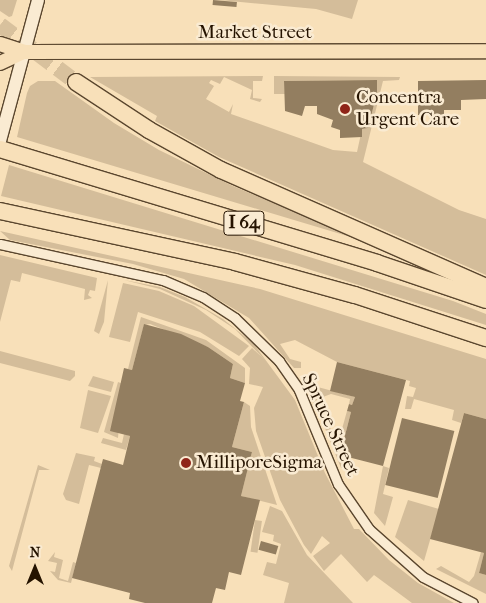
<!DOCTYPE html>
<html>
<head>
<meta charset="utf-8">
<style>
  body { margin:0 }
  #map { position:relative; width:486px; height:603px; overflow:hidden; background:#f8e0b9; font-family:"IM FELL French Canon",serif }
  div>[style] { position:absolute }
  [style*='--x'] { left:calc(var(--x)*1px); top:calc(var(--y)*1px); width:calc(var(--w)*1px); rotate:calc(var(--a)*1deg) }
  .green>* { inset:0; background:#d4bd9a; transform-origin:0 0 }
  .building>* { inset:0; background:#937e60; transform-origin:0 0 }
  .highway-tunnel>* { height:16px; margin-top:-8px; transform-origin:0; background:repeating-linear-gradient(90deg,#d8c19d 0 16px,transparent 0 24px) }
  .roads { filter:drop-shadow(1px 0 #5a462e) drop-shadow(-1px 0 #5a462e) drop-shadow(0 1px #5a462e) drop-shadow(0 -1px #5a462e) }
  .street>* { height:9px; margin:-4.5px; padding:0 4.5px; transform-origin:4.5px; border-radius:4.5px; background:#faebd2 }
  .secondary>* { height:12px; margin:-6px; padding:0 6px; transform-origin:6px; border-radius:6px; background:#faebd2 }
  .primary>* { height:14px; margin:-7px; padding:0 7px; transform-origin:7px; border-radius:7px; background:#f8e0b9 }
  .highway>* { height:16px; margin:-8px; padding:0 8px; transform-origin:8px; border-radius:8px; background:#f8e0b9 }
  .dots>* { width:14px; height:14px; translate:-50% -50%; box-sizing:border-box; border:2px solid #faebd2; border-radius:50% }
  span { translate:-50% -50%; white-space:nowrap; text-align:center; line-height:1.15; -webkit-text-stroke:5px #faebd2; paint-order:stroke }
  .shield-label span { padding:1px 4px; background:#faebd2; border:1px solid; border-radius:4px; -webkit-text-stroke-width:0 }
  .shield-label { font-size:18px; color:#251300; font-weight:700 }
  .street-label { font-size:19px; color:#251300 }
  .poi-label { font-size:19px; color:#251300 }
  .left { translate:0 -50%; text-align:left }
  .north { position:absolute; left:10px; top:543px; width:50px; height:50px; -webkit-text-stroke:4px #faebd2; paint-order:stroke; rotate:0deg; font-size:14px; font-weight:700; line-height:20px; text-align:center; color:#251300 }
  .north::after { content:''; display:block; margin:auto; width:18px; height:22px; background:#251300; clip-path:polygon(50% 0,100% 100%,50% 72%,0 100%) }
</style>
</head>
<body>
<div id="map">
  <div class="green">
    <div style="clip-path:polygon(0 0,17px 0,12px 16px,9px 17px,0 11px)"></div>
    <div style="clip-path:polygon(220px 0,358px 0,352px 19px,316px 9px)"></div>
    <div style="clip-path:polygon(263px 76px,262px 81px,253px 81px,253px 98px,262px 99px,260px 102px,250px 99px,252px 90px,224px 77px,220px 84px,211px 80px,209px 83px,214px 86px,206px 99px,229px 112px,233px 104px,231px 114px,333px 150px,357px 152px,362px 129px,368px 128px,377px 93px,377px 80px,284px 81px,285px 94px,274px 94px,274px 76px,400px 77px,399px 80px,383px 81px,363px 162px,459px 210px,486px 219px,486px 275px,219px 157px,155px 121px,157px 116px,90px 77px)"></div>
    <div style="clip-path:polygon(38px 81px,55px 81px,114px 123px,159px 150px,233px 186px,364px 241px,17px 137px,27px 93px,30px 86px)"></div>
    <div style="clip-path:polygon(9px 165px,453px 301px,486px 314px,486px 325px,295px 265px,1px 196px)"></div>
    <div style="clip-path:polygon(0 231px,260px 289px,486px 359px,486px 419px,464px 413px,461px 423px,452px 420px,454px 410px,414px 399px,411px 409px,405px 409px,407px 396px,413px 397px,416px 388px,409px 386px,410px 381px,337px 362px,295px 340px,280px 344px,290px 359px,301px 362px,301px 368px,294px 368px,249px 318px,184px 279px,133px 264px,10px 240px)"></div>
    <div style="clip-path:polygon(0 255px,97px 278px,95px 291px,90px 290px,88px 295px,92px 298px,84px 300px,85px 289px,22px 273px,20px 282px,11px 280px,0 322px)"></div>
    <div style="clip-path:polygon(108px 280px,104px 322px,99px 334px,94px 331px)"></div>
    <div style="clip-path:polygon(124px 280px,160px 287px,185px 297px,223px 319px,253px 343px,295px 400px,325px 473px,354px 529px,359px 529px,389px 560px,418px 583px,454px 603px,412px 603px,374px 575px,367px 582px,341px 554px,324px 571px,313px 556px,330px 543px,322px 536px,311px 554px,304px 545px,280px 500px,256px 431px,254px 408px,263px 387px,249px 384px,250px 368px,242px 359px,252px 348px,264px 359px,235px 329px,206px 310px,160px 289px)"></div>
    <div style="clip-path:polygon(123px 283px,159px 291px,194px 306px,249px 346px,239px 356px,200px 332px,138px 312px,130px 342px,109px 337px)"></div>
    <div style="clip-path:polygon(141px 317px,206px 340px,245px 368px,245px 383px,230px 378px,233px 364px,208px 347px,150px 324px,144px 325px,132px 370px,128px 369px)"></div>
    <div style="clip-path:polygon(0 351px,75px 371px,75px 376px,70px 381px,0 363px)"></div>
    <div style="clip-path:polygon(93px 376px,114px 382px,111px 392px,88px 386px)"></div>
    <div style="clip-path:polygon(118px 382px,123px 384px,118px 438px,104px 432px)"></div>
    <div style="clip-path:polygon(314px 386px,355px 397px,352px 405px,349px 404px,350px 399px,331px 394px,320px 398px,323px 409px,317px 411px,309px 392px)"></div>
    <div style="clip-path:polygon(88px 390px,111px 396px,98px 433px,80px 428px)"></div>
    <div style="clip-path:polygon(244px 402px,250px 406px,251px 427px,277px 505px,241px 496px,252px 452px,232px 447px)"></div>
    <div style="clip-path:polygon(347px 411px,351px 412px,340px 455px,349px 457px,345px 468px,341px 468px,323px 423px,328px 422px,331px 430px,342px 429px)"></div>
    <div style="clip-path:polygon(124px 434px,130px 436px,126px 450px,101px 443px,103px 438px,122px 443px)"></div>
    <div style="clip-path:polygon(76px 453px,95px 457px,94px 461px,102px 464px,101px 468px,89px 465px,79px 504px,66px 500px,63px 494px)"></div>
    <div style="clip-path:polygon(38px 465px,50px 470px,39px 470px,12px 571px,9px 566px)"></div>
    <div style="clip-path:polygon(383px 466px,389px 468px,383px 494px,393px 497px,385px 526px,374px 513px)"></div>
    <div style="clip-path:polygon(408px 500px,439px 509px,424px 561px,395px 537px)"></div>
    <div style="clip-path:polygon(270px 506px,282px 511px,307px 555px,353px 603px,284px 603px,289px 583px,263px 575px,267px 562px,276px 564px,281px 544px,273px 541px,274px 535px,262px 532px)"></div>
    <div style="left:255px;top:520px;width:7px;height:32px;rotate:8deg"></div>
    <div style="clip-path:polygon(55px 552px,54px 557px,63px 560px,59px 578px,68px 581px,73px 562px,76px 563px,71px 583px,58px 580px,50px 571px,55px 572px,57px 563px,48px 561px)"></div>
    <div style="clip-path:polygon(481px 552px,484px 553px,479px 573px,486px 575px,486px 594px,436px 569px,441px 566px,469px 582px,474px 576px)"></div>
  </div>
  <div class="building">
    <div style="left:213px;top:0;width:24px;height:5px;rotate:5deg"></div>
    <div style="clip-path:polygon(377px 80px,377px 93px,368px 128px,362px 129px,362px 137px,340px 138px,340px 130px,331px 127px,333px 120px,317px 114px,317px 106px,305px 106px,302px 116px,285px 111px,284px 81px)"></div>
    <div style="clip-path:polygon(486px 80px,486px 99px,461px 100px,461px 110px,444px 110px,444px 115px,418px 115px,418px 81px)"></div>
    <div style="clip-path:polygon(144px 324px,181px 334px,208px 347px,233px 364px,230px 378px,245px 383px,240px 401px,244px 402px,232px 447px,252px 452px,241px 496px,260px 500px,241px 575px,229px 572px,225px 590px,216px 588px,212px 603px,145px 603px,129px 599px,130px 593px,72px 578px,103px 459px,123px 465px,130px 436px,110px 431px,124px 368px,132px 370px)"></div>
    <div style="clip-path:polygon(337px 362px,406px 380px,383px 466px,340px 455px,351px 412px,347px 411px,349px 404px,352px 405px,355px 397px,330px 391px)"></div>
    <div style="clip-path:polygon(464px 413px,486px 419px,486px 575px,479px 573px,484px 553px,430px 539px)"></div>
    <div style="left:402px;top:418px;width:54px;height:69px;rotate:14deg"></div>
    <div style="left:261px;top:541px;width:18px;height:9px;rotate:16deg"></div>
  </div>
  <div class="highway-tunnel">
    <div style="--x:0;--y:25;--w:95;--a:36.9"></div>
  </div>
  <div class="roads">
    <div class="street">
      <div style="--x:0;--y:244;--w:167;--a:12.5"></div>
      <div style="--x:163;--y:280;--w:43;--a:23"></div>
      <div style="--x:203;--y:297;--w:38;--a:33"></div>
      <div style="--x:235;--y:318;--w:62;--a:44.3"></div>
      <div style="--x:279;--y:361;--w:35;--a:55"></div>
      <div style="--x:299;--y:390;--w:102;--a:67.5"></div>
      <div style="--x:338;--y:484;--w:55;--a:55.4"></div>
      <div style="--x:369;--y:529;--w:72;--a:41.6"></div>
      <div style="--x:423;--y:577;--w:56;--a:27.5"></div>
    </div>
    <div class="secondary">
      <div style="--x:0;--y:141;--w:146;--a:-74.9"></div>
    </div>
    <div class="primary">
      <div style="--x:0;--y:44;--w:25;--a:18"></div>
      <div style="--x:24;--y:52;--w:462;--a:-0.1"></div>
      <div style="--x:0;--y:63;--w:26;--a:-25"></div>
    </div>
    <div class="highway">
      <div style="--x:76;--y:82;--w:87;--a:33.3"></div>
      <div style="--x:149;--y:130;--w:82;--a:29.1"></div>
      <div style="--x:221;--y:170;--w:290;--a:23.8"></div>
      <div style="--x:0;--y:149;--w:394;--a:16.8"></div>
      <div style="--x:377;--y:263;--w:115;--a:18.7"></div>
      <div style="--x:0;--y:211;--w:240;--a:12.2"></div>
      <div style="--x:235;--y:262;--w:124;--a:15.4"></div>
      <div style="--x:355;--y:295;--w:138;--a:18.2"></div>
    </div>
  </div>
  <div class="dots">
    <div style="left:345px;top:109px;background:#8f2418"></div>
    <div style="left:186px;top:463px;background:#8f2418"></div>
  </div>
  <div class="shield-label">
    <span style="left:244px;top:223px">I 64</span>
  </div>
  <div class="street-label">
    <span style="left:255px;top:33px">Market Street</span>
    <span style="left:330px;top:425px;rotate:65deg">Spruce Street</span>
  </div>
  <div class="poi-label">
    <span class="left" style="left:356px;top:109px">Concentra<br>Urgent Care</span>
    <span class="left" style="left:196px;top:463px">MilliporeSigma</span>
  </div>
  <div class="north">N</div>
</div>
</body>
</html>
